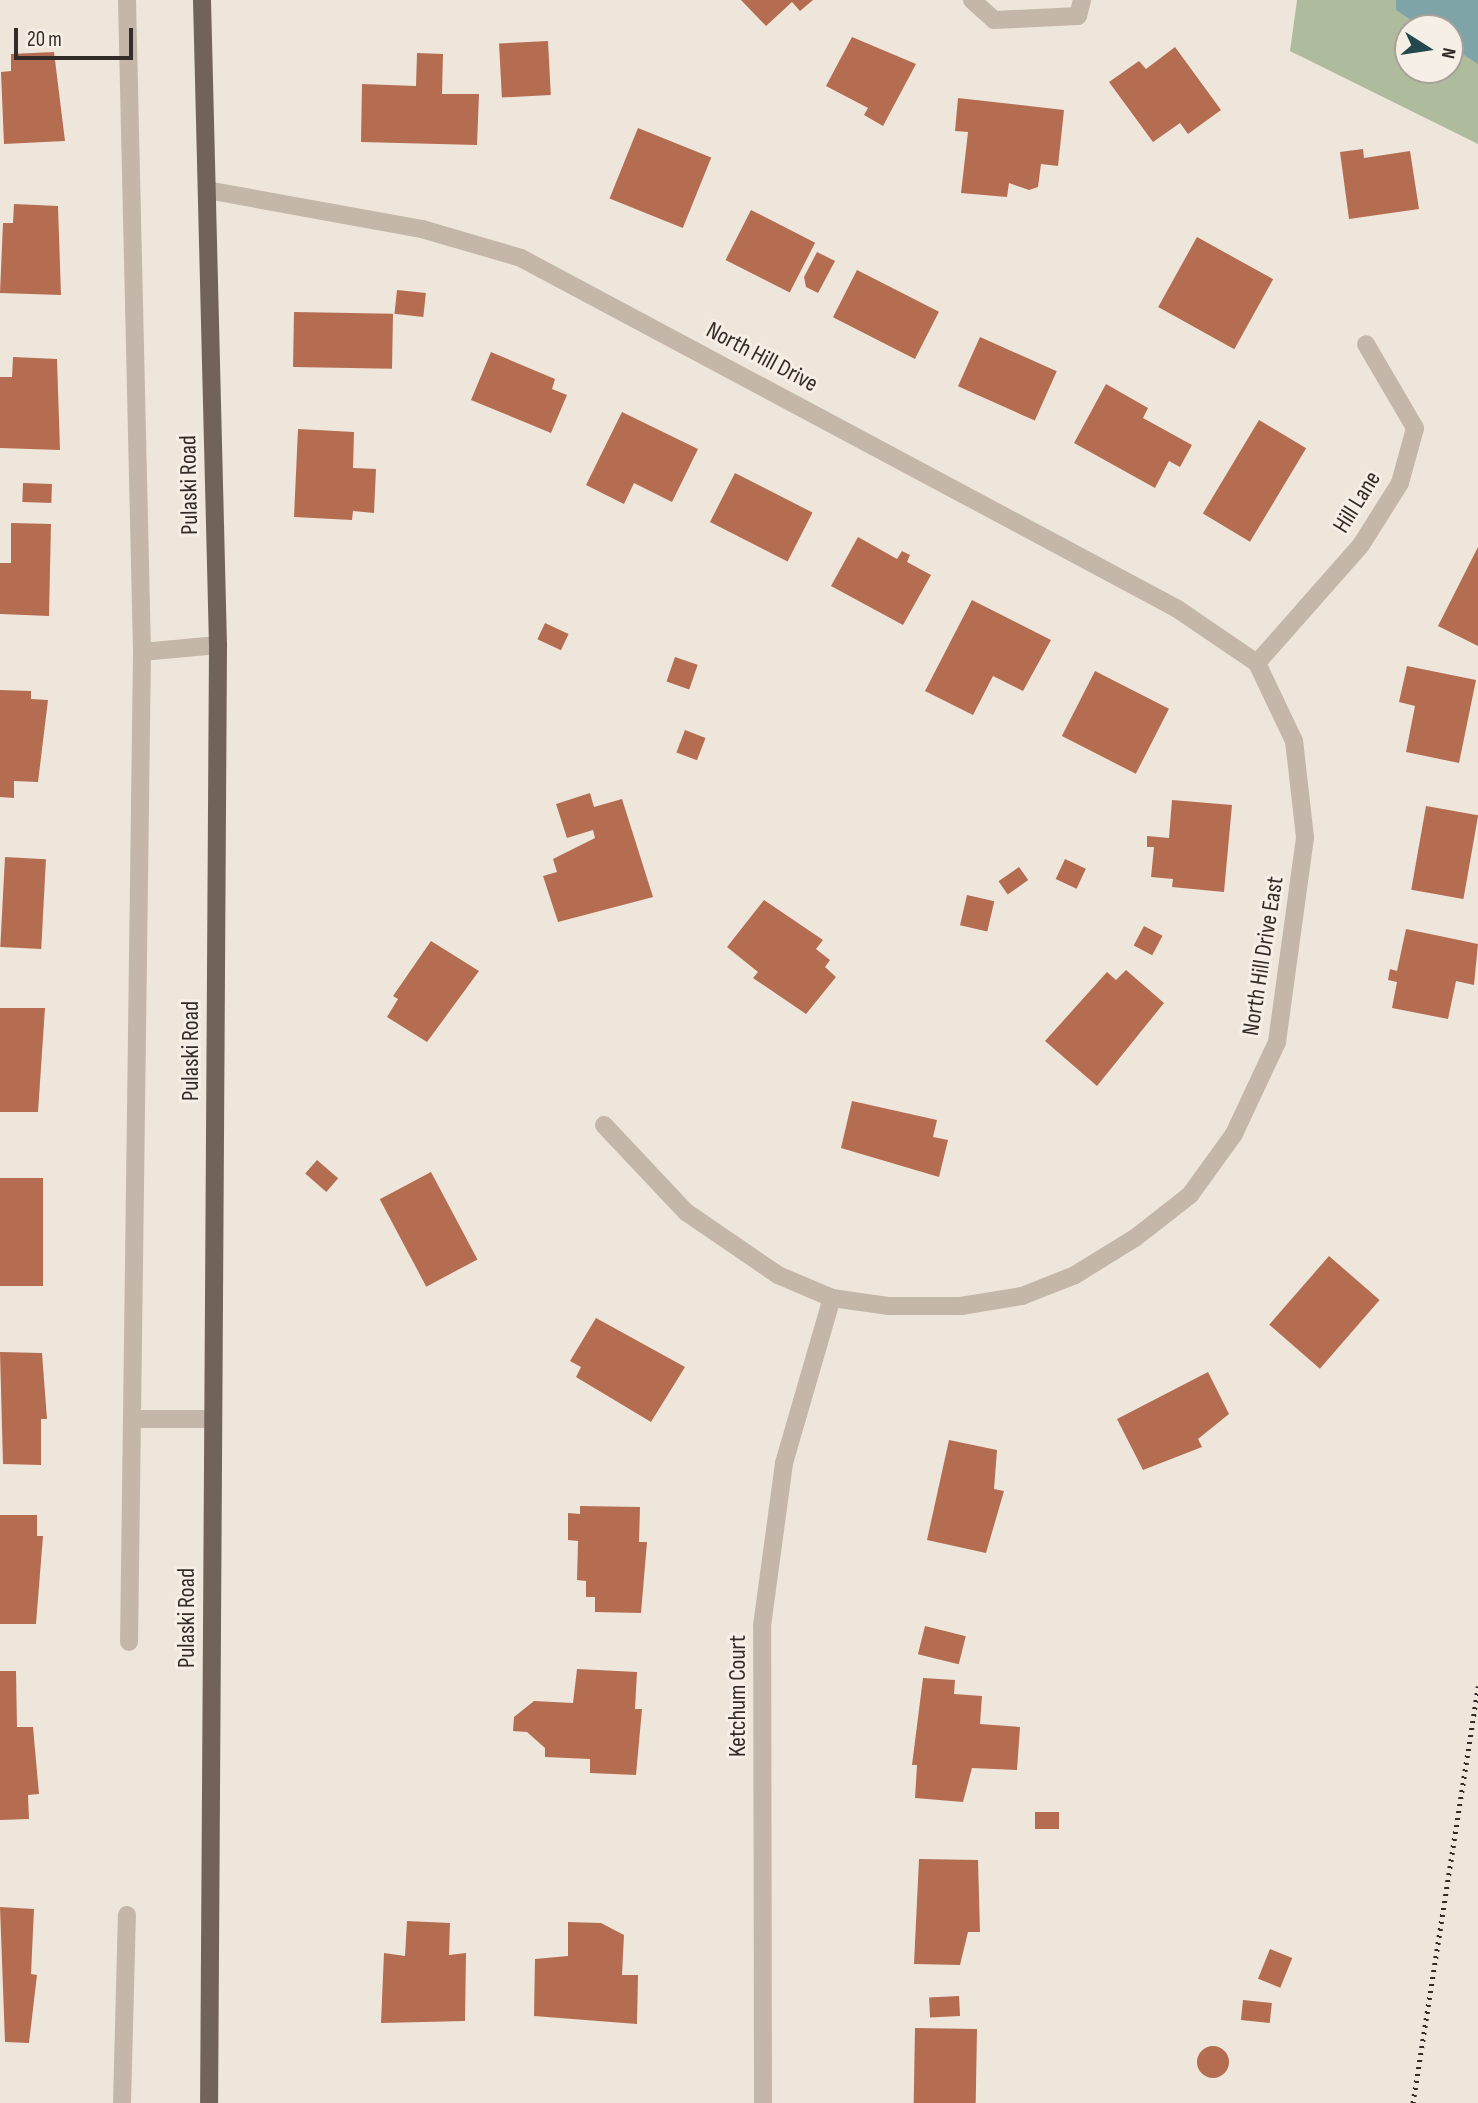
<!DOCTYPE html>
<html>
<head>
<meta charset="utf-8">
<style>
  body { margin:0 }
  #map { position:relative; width:1478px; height:2103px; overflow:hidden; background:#eee6db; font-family:"Sofia Sans Condensed",sans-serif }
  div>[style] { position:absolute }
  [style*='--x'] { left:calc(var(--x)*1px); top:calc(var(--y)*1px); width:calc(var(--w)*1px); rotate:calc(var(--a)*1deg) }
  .green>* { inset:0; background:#afbb9d }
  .water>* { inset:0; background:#7ea4a7 }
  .building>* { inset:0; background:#b56d51; transform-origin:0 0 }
  .round { border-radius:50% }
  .minor>* { height:18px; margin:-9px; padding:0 9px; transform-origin:9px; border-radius:9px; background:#c4b6a8 }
  .major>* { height:18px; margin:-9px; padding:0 9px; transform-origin:9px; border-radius:9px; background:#72635a }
  .rail>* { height:5px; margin-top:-2.5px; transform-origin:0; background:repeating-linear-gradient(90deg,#322b27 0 2px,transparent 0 7px) }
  span { translate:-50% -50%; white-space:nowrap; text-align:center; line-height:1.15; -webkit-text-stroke:6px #f6efe6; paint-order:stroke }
  .street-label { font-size:24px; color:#322b27 }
  .north { position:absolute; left:1394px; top:14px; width:70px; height:70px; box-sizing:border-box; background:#f6efe6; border:2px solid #a8a19a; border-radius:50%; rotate:102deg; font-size:19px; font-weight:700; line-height:28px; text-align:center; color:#322b27 }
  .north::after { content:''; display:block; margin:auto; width:24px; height:32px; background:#23494e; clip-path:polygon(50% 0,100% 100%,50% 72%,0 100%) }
  .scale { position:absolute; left:14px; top:28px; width:119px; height:32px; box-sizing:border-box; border:4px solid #322b27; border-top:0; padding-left:9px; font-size:21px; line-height:24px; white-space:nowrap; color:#322b27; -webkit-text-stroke:5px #f6efe6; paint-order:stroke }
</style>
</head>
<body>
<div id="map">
  <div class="green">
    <div style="clip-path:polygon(evenodd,1297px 0,1478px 0,1478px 144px,1290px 51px,1297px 0,1408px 28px,1450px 28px,1450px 70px,1408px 70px,1408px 28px)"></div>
  </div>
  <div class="water">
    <div style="clip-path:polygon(1396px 0,1478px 0,1478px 64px,1450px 46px,1450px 28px,1423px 28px,1396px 10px)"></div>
  </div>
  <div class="building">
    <div style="clip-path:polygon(741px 0,813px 0,800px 11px,792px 2px,766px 26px)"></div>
    <div style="clip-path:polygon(852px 37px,916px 64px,883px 126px,864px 115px,868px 108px,826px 86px)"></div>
    <div style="left:548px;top:41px;width:54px;height:49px;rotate:87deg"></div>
    <div style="clip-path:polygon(1175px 47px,1221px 110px,1188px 134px,1180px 123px,1153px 142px,1109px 82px,1139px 61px,1146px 69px)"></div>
    <div style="clip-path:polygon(54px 52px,65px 141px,4px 144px,1px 72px,11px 71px,11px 54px)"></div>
    <div style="clip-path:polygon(417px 53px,443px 54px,442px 94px,479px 94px,477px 145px,361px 142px,362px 84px,416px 86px)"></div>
    <div style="clip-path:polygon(958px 98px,1064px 110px,1058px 166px,1041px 164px,1038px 187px,1029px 190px,1009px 183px,1007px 197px,961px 193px,968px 132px,955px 131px)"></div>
    <div style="left:638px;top:128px;width:79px;height:76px;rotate:22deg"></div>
    <div style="clip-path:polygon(1363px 149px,1364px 158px,1410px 151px,1419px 209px,1349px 219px,1340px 152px)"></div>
    <div style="clip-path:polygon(14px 204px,58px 206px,61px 295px,0 293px,3px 223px,13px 223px)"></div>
    <div style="left:751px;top:210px;width:72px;height:56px;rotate:27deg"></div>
    <div style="left:1197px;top:237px;width:87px;height:80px;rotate:29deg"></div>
    <div style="clip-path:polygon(817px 252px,835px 261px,818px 293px,806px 287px,804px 277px)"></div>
    <div style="left:857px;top:270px;width:92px;height:53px;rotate:27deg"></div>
    <div style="left:397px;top:290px;width:29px;height:24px;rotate:6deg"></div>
    <div style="left:294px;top:312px;width:99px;height:55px;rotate:1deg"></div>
    <div style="left:980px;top:337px;width:84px;height:54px;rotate:24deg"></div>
    <div style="clip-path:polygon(491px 352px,555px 379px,552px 389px,567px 395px,551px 433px,471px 400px)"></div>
    <div style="clip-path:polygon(13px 357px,57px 359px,60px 450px,0 448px,0 377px,12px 377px)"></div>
    <div style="clip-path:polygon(1106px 384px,1148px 408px,1143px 418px,1192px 445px,1180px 467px,1169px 461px,1155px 488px,1074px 443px)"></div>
    <div style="clip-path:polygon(622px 412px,698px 449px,672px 502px,634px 483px,624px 504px,586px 485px)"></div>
    <div style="left:1259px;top:420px;width:55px;height:109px;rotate:31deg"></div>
    <div style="clip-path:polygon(298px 429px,354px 432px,353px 468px,376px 469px,374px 513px,353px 511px,352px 520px,294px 517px)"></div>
    <div style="left:735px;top:473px;width:87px;height:55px;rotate:27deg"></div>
    <div style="left:23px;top:483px;width:29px;height:19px;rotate:2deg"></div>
    <div style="clip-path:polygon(11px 523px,51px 524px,49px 616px,0 614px,0 563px,11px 563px)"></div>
    <div style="clip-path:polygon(858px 537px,897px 559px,902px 551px,910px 555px,907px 562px,931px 575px,903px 625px,831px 586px)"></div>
    <div style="clip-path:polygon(1478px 547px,1478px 646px,1438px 626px)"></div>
    <div style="clip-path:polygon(972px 600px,1051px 640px,1023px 691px,993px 676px,973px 715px,925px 691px)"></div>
    <div style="left:545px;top:623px;width:26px;height:18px;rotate:25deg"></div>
    <div style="left:675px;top:657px;width:24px;height:26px;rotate:19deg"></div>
    <div style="clip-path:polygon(1407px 666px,1476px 680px,1459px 763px,1406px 752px,1415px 706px,1399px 702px)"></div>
    <div style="left:1095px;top:671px;width:83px;height:73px;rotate:27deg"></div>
    <div style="clip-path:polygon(0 690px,31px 691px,31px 699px,48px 700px,38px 782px,14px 781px,14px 798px,0 797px)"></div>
    <div style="left:685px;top:730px;width:22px;height:24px;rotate:21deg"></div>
    <div style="clip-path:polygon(590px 793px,594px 807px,622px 799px,653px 897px,558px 922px,543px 876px,557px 872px,553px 859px,595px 838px,593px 830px,567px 838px,556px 804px)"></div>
    <div style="clip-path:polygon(1172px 800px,1232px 805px,1224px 892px,1172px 887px,1173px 879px,1151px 877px,1154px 847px,1147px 847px,1147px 836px,1169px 838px)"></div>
    <div style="left:1426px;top:806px;width:53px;height:85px;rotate:10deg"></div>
    <div style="left:5px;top:857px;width:41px;height:90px;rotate:3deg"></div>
    <div style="left:1065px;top:859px;width:23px;height:22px;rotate:25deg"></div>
    <div style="left:1019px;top:867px;width:16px;height:25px;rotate:55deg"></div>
    <div style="left:967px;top:895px;width:28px;height:31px;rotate:13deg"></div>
    <div style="clip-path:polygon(764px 900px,823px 940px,816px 949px,830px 960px,825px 967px,836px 977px,806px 1014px,753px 978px,758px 972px,727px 947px)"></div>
    <div style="left:1144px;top:926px;width:21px;height:22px;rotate:28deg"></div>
    <div style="clip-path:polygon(1406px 929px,1478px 944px,1474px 985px,1456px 981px,1448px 1019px,1392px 1008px,1397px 982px,1388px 980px,1390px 969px,1397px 971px)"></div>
    <div style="clip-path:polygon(431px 941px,479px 971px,427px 1042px,387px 1017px,398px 999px,393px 996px)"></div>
    <div style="clip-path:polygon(1126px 970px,1164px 1003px,1097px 1086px,1045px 1041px,1107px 972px,1116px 980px)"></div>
    <div style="clip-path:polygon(0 1008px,45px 1008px,38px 1112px,0 1112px)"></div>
    <div style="clip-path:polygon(852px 1101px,937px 1120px,933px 1137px,948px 1140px,939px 1177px,841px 1148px)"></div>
    <div style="left:317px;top:1160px;width:28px;height:18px;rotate:41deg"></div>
    <div style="left:431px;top:1172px;width:99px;height:58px;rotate:62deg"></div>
    <div style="left:0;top:1178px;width:43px;height:108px"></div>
    <div style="left:1329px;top:1256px;width:67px;height:91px;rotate:41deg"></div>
    <div style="clip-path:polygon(596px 1318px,685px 1367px,651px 1422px,576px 1377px,581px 1367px,570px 1361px)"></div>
    <div style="clip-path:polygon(0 1352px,42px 1353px,47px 1419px,41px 1419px,41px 1465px,3px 1464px)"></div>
    <div style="clip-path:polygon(1208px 1372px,1229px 1414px,1198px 1439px,1202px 1447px,1143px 1470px,1117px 1419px)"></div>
    <div style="clip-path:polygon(949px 1440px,997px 1450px,994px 1489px,1004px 1491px,986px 1553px,927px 1540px)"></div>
    <div style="clip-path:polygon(580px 1506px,640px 1507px,639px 1542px,647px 1542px,641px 1613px,595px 1612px,595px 1597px,586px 1597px,586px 1581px,577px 1580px,578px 1541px,568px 1540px,568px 1513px,580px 1514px)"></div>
    <div style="clip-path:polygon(0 1515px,37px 1515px,37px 1536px,43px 1536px,36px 1624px,0 1624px)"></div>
    <div style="left:925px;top:1626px;width:42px;height:29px;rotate:14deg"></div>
    <div style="clip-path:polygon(577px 1669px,637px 1672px,635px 1709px,642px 1709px,636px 1775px,590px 1773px,590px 1759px,545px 1757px,545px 1748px,527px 1732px,513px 1731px,514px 1717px,534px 1701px,573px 1703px)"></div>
    <div style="clip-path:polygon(0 1671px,16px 1671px,17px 1727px,33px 1727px,39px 1794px,28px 1795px,29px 1819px,0 1820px)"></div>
    <div style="clip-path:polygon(923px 1678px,955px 1680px,954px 1694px,982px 1696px,980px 1724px,1020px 1727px,1017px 1770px,972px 1768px,963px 1802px,915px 1798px,917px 1765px,912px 1765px)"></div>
    <div style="left:1035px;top:1812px;width:24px;height:17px"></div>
    <div style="clip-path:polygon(919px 1859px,978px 1860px,980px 1932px,968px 1932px,960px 1965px,914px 1964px)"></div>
    <div style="clip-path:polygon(0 1907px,34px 1909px,31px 1974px,37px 1975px,29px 2043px,5px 2042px)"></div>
    <div style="clip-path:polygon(407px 1921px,450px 1923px,449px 1955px,466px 1953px,465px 2021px,381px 2023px,384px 1953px,405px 1956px)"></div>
    <div style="clip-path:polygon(568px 1922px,601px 1923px,624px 1935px,622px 1975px,638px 1975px,637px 2024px,534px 2016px,535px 1959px,568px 1956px)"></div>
    <div style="left:1270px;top:1949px;width:24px;height:32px;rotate:22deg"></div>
    <div style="left:959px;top:1996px;width:20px;height:30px;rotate:87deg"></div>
    <div style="left:1243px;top:2000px;width:29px;height:20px;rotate:6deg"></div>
    <div style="left:915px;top:2028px;width:62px;height:75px;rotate:1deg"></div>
    <div class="round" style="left:1197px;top:2046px;width:32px;height:32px"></div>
  </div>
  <div class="minor">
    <div style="--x:127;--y:0;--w:652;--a:88.68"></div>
    <div style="--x:142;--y:652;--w:990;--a:90.75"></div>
    <div style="--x:972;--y:0;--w:30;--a:42"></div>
    <div style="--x:994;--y:20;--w:84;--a:-2.7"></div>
    <div style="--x:1078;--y:16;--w:16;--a:-76"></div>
    <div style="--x:207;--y:190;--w:219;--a:10.3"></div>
    <div style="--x:422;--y:229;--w:103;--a:16.3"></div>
    <div style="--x:521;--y:258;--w:743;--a:28.12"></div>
    <div style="--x:1176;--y:608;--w:98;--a:34.2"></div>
    <div style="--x:142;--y:652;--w:76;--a:-5.3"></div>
    <div style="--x:1257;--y:663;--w:157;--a:-48.6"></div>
    <div style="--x:1361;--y:545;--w:73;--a:-57.8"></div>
    <div style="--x:1400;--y:483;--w:57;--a:-74.7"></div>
    <div style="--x:1415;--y:428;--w:97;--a:-120.3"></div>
    <div style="--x:604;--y:1125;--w:120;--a:46.7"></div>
    <div style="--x:686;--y:1212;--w:112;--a:34.4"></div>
    <div style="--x:778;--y:1275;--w:59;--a:23.1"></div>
    <div style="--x:832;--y:1298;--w:58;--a:8"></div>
    <div style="--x:889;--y:1306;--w:72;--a:0"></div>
    <div style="--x:961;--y:1306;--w:62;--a:-9.3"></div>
    <div style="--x:1022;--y:1296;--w:57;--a:-21.6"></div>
    <div style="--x:1075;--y:1275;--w:70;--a:-31.7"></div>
    <div style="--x:1135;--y:1238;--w:70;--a:-38"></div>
    <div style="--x:1190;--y:1195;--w:75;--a:-54.2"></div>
    <div style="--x:1234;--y:1134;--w:102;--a:-64.9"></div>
    <div style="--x:1277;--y:1042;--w:207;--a:-82.2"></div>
    <div style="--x:1305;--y:837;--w:97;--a:-96.5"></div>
    <div style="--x:1294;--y:741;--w:86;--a:-115.4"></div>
    <div style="--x:133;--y:1419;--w:80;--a:0"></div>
    <div style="--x:122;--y:2103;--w:188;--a:-88.5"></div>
    <div style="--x:763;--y:2103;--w:477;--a:-90.1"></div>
    <div style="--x:762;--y:1626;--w:164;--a:-82.3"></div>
    <div style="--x:784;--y:1463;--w:172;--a:-73.8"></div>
  </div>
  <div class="major">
    <div style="--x:202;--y:0;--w:645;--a:88.58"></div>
    <div style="--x:218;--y:645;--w:1458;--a:90.35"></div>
  </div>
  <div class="rail">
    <div style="--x:1413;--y:2103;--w:422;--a:-81.1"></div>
  </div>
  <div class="street-label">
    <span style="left:762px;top:357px;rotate:28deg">North Hill Drive</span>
    <span style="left:189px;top:485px;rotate:-91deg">Pulaski Road</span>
    <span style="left:1357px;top:502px;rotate:-58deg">Hill Lane</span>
    <span style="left:1263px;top:956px;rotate:-81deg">North Hill Drive East</span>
    <span style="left:191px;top:1051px;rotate:-90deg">Pulaski Road</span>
    <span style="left:187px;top:1618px;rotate:-90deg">Pulaski Road</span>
    <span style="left:738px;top:1696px;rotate:-90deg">Ketchum Court</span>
  </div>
  <div class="north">N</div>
  <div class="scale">20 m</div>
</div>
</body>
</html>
